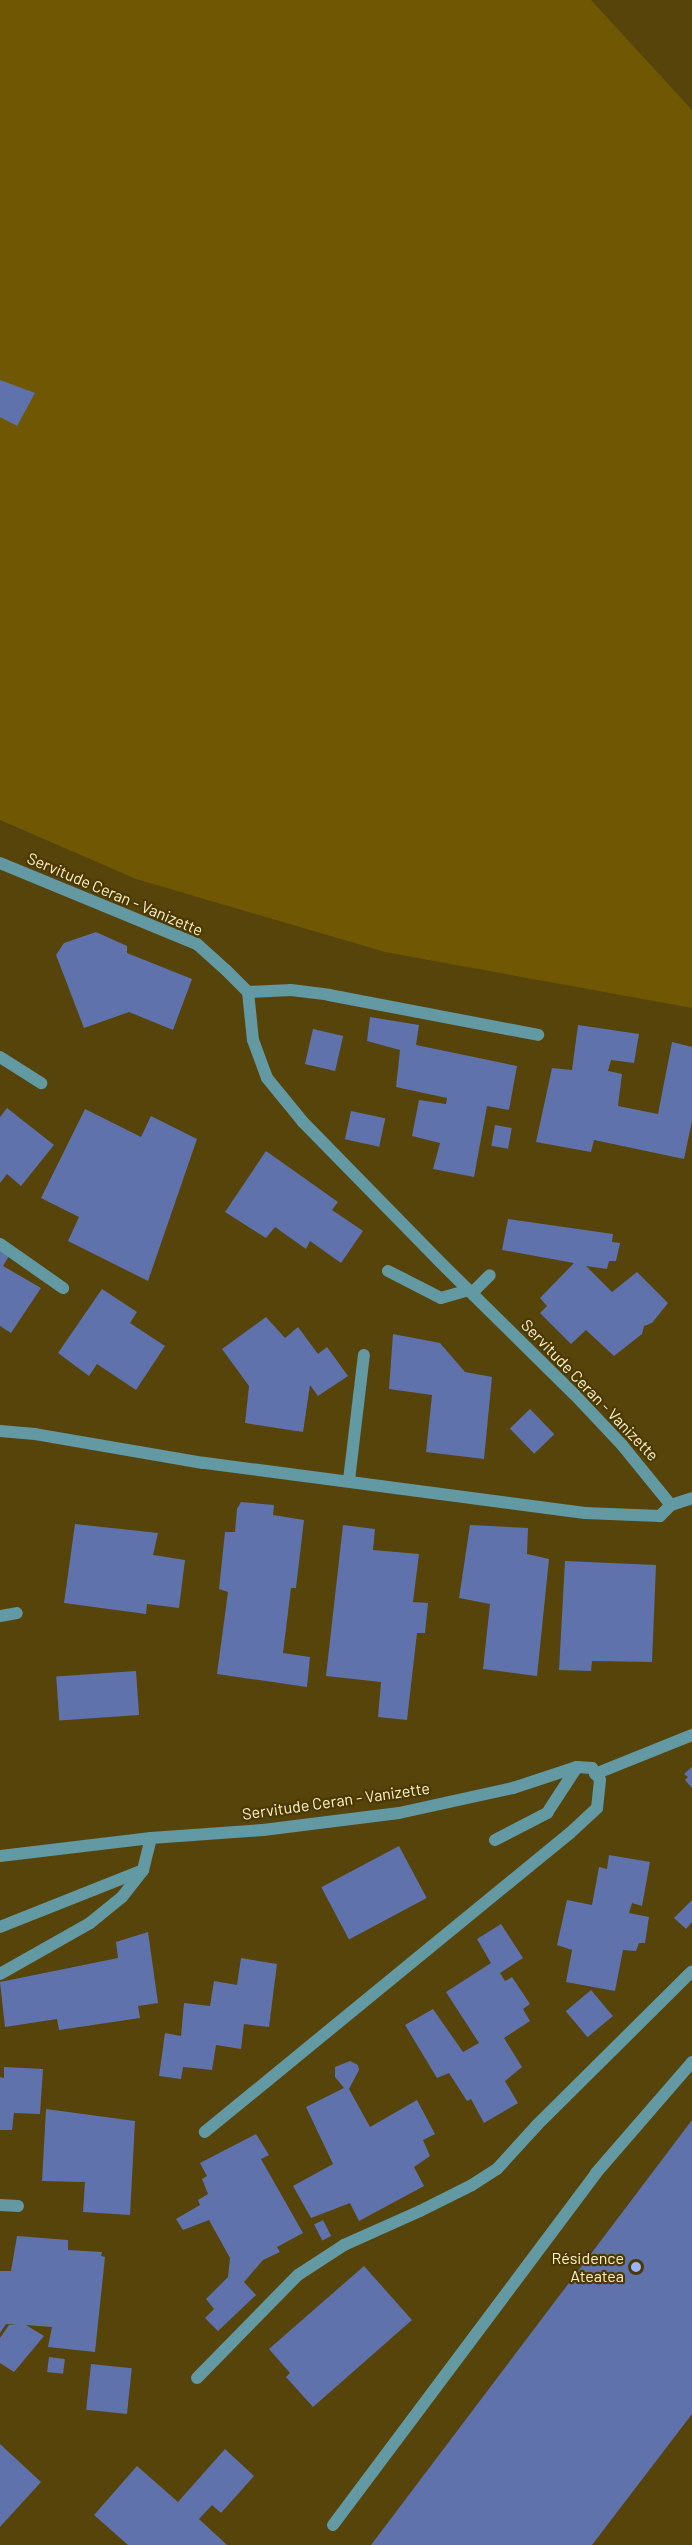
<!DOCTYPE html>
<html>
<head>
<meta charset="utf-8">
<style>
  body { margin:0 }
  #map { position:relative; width:692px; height:2545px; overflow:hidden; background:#56440b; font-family:Barlow,sans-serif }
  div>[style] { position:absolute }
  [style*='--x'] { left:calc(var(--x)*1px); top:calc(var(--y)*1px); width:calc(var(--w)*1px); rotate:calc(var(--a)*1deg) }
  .green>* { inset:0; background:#6f5704 }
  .building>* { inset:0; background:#5f72ac; transform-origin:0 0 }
  .lane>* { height:12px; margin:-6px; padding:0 6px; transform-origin:6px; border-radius:6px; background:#6299a3 }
  .street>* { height:12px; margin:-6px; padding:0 6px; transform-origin:6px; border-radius:6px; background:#6299a3 }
  .dots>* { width:16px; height:16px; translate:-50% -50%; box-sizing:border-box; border:3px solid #4b3900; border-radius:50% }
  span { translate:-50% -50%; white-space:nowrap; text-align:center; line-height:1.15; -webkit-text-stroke:4.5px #4b3900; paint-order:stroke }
  .street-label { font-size:16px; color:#fff2d0 }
  .poi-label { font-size:16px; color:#fff2d0 }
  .right { translate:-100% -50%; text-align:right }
</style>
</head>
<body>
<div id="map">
  <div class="green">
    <div style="clip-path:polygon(0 0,591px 0,692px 110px,692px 1008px,385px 952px,136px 879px,0 820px)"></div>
  </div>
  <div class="building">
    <div style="clip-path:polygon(0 380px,35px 393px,17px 426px,0 417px)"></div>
    <div style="clip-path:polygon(96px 932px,127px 946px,127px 953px,192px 979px,173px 1030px,129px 1012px,84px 1028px,56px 955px,64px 943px)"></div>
    <div style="clip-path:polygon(370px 1017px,419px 1025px,416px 1045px,517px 1066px,509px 1110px,487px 1106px,474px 1177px,433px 1169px,440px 1143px,412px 1136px,419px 1100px,446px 1104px,447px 1098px,396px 1087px,400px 1050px,367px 1041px)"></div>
    <div style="clip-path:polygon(578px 1025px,639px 1034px,634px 1063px,611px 1060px,608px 1071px,622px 1074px,618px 1106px,658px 1114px,672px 1042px,692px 1047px,692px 1121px,684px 1159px,594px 1140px,591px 1152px,536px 1142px,552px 1068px,572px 1070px)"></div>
    <div style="left:313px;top:1029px;width:31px;height:36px;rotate:13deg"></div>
    <div style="clip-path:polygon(7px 1108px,54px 1145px,21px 1186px,7px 1174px,0 1183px,0 1117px)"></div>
    <div style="clip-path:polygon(85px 1109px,141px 1137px,151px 1116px,197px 1139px,148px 1281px,68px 1241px,79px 1217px,41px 1198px)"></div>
    <div style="left:351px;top:1111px;width:35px;height:29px;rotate:12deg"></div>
    <div style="left:495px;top:1125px;width:17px;height:21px;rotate:10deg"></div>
    <div style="clip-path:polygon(266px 1151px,338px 1202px,332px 1210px,363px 1231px,341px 1263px,310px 1241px,306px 1249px,275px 1227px,266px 1238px,225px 1212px)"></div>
    <div style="clip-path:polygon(508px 1219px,613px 1234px,612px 1242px,620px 1243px,616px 1261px,609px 1261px,607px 1269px,586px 1266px,612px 1292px,637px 1272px,668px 1303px,652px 1323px,644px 1326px,642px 1334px,614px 1356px,586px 1330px,571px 1344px,540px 1313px,547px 1306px,540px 1298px,574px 1263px,502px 1250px)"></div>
    <div style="clip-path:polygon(0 1248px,10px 1254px,3px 1266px,41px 1288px,11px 1333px,0 1326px)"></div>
    <div style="clip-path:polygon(102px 1289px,137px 1312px,130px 1323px,165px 1346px,136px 1390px,97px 1364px,89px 1376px,58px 1353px)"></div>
    <div style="clip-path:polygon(266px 1317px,285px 1338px,298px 1327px,318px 1354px,327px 1347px,348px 1376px,318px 1396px,310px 1385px,303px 1432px,245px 1423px,249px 1386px,222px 1349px)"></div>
    <div style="clip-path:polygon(393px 1334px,440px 1343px,465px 1372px,492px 1377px,484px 1459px,426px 1452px,432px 1395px,389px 1389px)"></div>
    <div style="left:530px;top:1409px;width:35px;height:28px;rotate:46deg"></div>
    <div style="clip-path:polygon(241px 1502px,274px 1505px,273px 1515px,304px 1520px,296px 1588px,291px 1588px,283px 1653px,310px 1657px,307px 1687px,217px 1674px,228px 1592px,219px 1589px,225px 1532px,235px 1532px,237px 1509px)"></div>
    <div style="clip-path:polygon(75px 1524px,158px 1533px,153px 1555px,185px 1560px,179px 1608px,147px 1604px,146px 1614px,64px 1603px)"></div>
    <div style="clip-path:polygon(343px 1525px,375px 1529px,373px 1550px,419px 1554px,413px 1602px,428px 1603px,425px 1633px,417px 1633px,407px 1720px,378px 1717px,381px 1682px,326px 1676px)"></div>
    <div style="clip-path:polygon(470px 1525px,528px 1528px,527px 1554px,549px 1559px,537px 1676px,483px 1669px,490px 1604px,459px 1598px)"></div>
    <div style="clip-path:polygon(565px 1561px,656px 1565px,652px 1662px,592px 1661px,591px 1671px,559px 1670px)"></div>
    <div style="left:136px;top:1671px;width:44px;height:80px;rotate:86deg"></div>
    <div style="clip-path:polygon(692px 1767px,692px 1788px,685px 1780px,688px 1777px,684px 1774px)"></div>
    <div style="left:399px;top:1846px;width:59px;height:88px;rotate:62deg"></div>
    <div style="clip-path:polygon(609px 1855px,650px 1862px,642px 1906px,632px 1903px,629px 1913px,649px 1917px,645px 1943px,639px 1943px,636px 1951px,623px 1950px,615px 1991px,566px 1982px,572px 1950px,557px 1945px,567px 1900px,592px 1905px,599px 1867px,607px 1869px)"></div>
    <div style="clip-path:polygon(692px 1900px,692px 1922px,686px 1929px,674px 1918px)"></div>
    <div style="clip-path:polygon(501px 1924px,523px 1958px,500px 1973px,505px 1981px,512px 1977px,530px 2004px,523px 2009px,530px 2021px,504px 2038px,522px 2067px,505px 2081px,518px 2103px,484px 2123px,471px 2099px,467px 2101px,449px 2073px,437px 2078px,405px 2025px,433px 2009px,463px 2052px,479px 2043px,446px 1992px,491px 1963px,477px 1939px)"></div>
    <div style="clip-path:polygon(148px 1932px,158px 2003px,138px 2006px,140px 2018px,59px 2030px,57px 2019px,5px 2027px,0 1982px,118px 1958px,116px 1942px)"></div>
    <div style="clip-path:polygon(241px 1958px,277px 1964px,269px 2027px,244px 2024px,241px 2049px,216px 2045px,212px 2070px,183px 2067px,181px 2079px,159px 2076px,165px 2033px,181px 2036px,184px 2003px,210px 2006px,214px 1981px,237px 1985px)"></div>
    <div style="left:591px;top:1990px;width:34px;height:33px;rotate:50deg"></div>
    <div style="clip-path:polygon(350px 2061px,358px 2065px,359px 2070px,349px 2089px,370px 2127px,417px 2100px,435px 2134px,423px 2140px,430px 2156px,414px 2167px,424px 2186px,359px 2221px,350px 2203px,311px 2218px,293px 2186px,333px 2164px,306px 2107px,344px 2088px,335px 2077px,335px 2067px)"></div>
    <div style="clip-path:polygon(4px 2067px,43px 2069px,40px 2114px,14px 2113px,12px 2130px,0 2130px,0 2077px,4px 2078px)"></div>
    <div style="clip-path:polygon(46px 2109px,135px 2121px,130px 2215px,83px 2212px,85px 2182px,42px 2181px)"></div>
    <div style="clip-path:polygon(692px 2120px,692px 2414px,592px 2545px,371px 2545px)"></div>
    <div style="clip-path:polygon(256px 2134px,269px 2155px,261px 2159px,303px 2233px,277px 2247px,280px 2252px,263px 2260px,244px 2282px,256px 2295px,218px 2331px,205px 2318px,214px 2309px,206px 2299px,228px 2277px,230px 2258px,209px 2220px,183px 2230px,176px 2219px,200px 2205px,198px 2200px,208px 2194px,202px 2179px,207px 2176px,200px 2163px)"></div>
    <div style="left:323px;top:2220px;width:18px;height:10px;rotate:63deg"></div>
    <div style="clip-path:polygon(17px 2236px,68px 2240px,68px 2250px,102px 2252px,101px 2256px,105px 2257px,95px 2352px,48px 2347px,52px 2327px,26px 2325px,44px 2336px,14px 2372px,0 2363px,0 2338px,9px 2325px,18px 2325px,6px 2324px,0 2333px,0 2271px,11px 2271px)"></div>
    <div style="clip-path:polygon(364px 2266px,412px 2320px,313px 2407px,286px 2377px,290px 2373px,269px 2349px)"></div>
    <div style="left:49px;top:2357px;width:16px;height:15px;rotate:7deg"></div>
    <div style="left:91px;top:2364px;width:41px;height:46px;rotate:6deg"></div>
    <div style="clip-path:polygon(0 2444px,41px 2482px,0 2527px)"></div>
    <div style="clip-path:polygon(225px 2449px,254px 2476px,221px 2513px,212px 2505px,199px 2519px,227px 2545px,128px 2545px,94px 2515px,137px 2466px,178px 2502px)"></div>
  </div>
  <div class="lane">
    <div style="--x:248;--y:992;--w:43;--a:-2.7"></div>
    <div style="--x:291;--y:990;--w:38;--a:7"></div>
    <div style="--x:329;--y:995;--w:213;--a:10.8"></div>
    <div style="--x:0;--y:1244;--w:77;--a:34.9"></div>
    <div style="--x:388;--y:1271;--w:59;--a:27"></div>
    <div style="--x:441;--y:1298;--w:29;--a:-16"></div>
    <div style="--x:472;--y:1293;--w:25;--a:-45"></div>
    <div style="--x:349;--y:1480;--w:126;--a:-83.2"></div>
    <div style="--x:0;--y:1616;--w:17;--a:-10"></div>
    <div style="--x:495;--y:1840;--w:59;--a:-27.4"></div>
    <div style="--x:547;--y:1813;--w:55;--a:-56.9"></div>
    <div style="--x:0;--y:1927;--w:154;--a:-21.7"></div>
    <div style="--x:0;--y:2205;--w:18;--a:3"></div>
  </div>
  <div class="street">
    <div style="--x:0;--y:863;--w:213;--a:22.4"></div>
    <div style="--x:197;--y:944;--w:39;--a:42"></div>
    <div style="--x:226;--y:970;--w:31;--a:45"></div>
    <div style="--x:248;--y:992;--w:48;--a:84.1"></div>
    <div style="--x:253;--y:1040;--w:40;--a:69.8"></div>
    <div style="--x:267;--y:1078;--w:57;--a:50.7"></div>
    <div style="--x:303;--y:1122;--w:193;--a:45.6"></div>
    <div style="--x:438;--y:1260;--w:191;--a:44.6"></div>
    <div style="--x:574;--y:1394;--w:70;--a:46.7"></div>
    <div style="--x:622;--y:1445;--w:77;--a:50.8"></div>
    <div style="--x:671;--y:1505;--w:16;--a:135"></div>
    <div style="--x:660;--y:1516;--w:75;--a:-177.7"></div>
    <div style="--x:585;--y:1513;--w:385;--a:-172.5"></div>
    <div style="--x:203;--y:1463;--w:170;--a:-170.2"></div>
    <div style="--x:35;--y:1434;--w:35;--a:-175"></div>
    <div style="--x:0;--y:1057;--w:49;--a:32.4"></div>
    <div style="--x:671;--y:1505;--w:22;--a:-18"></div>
    <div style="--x:595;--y:1774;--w:105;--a:-21.9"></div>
    <div style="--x:0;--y:1856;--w:152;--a:-6.8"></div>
    <div style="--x:151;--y:1838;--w:112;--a:-4.1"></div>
    <div style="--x:263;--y:1830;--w:137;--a:-7.1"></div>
    <div style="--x:399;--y:1813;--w:117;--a:-12.4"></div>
    <div style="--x:513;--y:1788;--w:67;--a:-18.2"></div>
    <div style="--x:577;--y:1767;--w:15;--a:4"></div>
    <div style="--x:592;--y:1768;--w:14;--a:56"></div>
    <div style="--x:600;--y:1780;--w:28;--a:96"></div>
    <div style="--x:597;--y:1808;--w:37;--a:137"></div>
    <div style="--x:570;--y:1833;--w:472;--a:140.7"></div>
    <div style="--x:0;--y:1974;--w:103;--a:-29.5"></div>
    <div style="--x:90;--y:1923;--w:41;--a:-39.1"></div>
    <div style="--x:122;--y:1897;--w:34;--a:-52"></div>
    <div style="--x:143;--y:1870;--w:33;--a:-76"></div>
    <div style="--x:197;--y:2378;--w:144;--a:-45.6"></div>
    <div style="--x:298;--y:2275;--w:55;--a:-33.1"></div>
    <div style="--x:344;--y:2245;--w:83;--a:-24.1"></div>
    <div style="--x:420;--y:2211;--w:58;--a:-26.6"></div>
    <div style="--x:472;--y:2185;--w:30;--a:-33"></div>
    <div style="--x:497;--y:2169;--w:59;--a:-47.7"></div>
    <div style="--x:537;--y:2125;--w:218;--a:-44.8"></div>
    <div style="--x:333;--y:2525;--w:439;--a:-53.2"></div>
    <div style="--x:596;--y:2173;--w:147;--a:-49.1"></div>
  </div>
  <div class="dots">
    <div style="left:636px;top:2267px;background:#9cb4fd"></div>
  </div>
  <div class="street-label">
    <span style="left:115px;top:894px;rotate:23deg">Servitude Ceran - Vanizette</span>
    <span style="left:590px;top:1390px;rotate:46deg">Servitude Ceran - Vanizette</span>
    <span style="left:336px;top:1801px;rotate:-8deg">Servitude Ceran - Vanizette</span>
  </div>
  <div class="poi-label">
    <span class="right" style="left:624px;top:2267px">Résidence<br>Ateatea</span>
  </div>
</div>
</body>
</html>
